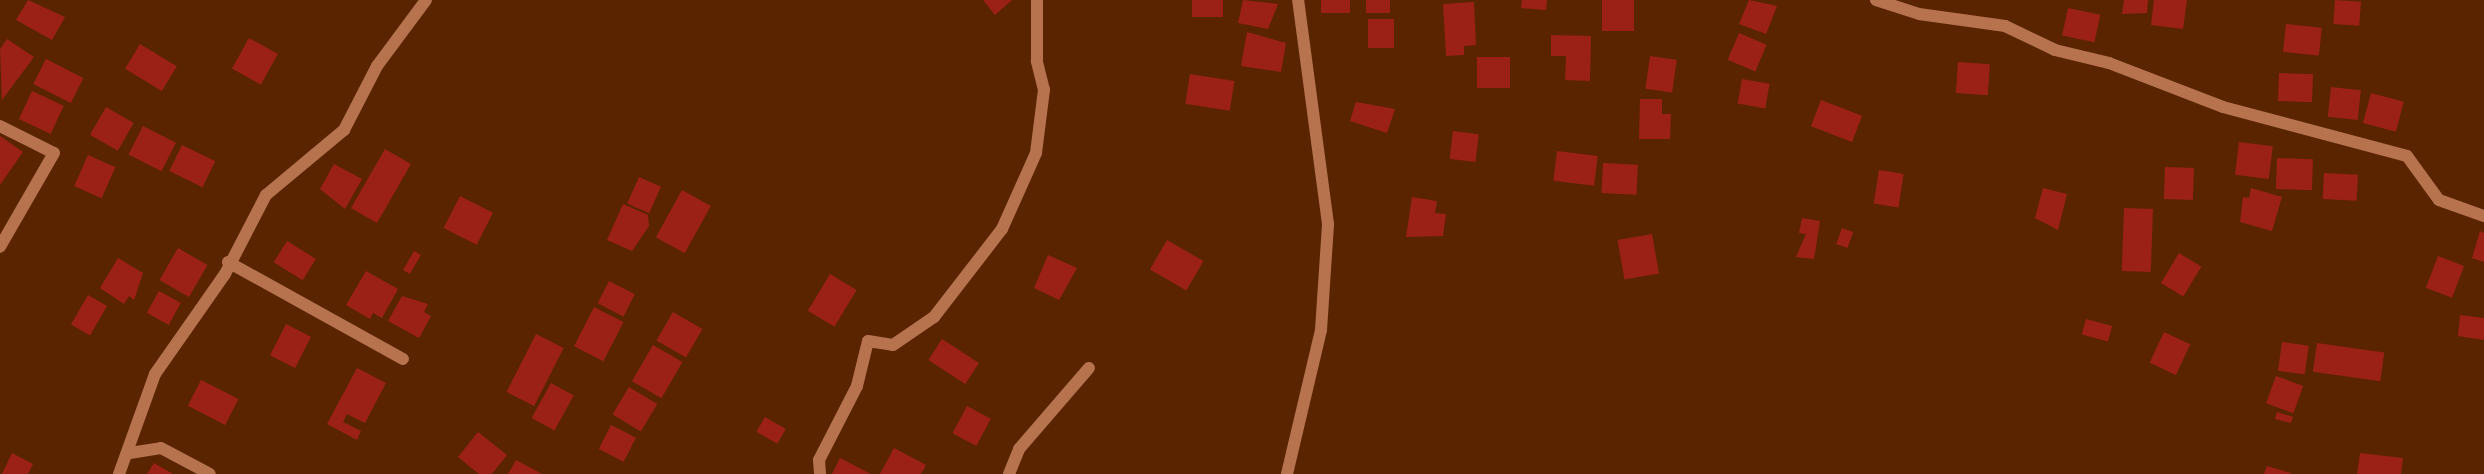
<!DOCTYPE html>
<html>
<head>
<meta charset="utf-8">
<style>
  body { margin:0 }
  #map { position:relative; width:2484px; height:474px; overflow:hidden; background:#5a2400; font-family:"Varela Round",sans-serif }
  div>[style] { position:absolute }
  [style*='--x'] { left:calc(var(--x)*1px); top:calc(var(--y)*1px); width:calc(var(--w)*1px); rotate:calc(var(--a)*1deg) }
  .building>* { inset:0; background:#9b2117; transform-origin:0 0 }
  .street>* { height:12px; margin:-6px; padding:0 6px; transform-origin:6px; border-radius:6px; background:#b6734e }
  span { translate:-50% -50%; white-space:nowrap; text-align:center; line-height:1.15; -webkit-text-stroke:4.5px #491f04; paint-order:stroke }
</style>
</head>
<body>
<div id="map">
  <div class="building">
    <div style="clip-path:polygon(28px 0,65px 17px,52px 40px,16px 20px)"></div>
    <div style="clip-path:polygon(983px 0,1012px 0,995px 15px)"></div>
    <div style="left:1192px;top:0;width:31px;height:17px"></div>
    <div style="clip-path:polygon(1243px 0,1278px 4px,1268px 29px,1238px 23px)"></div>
    <div style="left:1321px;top:0;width:29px;height:13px"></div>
    <div style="left:1366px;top:0;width:24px;height:13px"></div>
    <div style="clip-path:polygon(1522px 0,1547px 0,1546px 10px,1521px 8px)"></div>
    <div style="left:1602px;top:0;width:32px;height:31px"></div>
    <div style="clip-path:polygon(1749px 0,1777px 6px,1766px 34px,1739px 24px)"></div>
    <div style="clip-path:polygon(2124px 0,2148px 0,2147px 13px,2122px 14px)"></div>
    <div style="clip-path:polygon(2154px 0,2187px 0,2183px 29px,2151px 25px)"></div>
    <div style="left:2335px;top:0;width:26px;height:24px;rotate:4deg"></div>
    <div style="clip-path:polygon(1474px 2px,1476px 45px,1464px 46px,1464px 55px,1446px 56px,1443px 4px)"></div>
    <div style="left:2068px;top:8px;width:33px;height:28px;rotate:12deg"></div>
    <div style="left:1368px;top:19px;width:26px;height:29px"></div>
    <div style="left:2286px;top:24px;width:36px;height:28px;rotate:6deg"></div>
    <div style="clip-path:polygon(1247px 32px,1286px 43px,1281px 72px,1241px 66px)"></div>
    <div style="left:1739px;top:33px;width:30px;height:29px;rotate:23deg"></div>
    <div style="clip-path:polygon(1551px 35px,1591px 36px,1590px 81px,1565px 80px,1566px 56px,1551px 56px)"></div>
    <div style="left:249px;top:38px;width:33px;height:35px;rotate:29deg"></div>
    <div style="clip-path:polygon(7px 39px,34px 57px,2px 100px,0 49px)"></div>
    <div style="left:140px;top:44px;width:43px;height:29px;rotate:31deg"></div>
    <div style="left:1650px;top:56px;width:27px;height:33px;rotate:8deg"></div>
    <div style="left:1510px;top:57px;width:31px;height:33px;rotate:90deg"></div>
    <div style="left:46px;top:59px;width:42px;height:28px;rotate:27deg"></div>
    <div style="left:1958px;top:62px;width:32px;height:31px;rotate:4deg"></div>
    <div style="left:2279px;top:73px;width:34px;height:28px;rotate:2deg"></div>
    <div style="left:1190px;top:74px;width:45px;height:30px;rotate:9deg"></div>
    <div style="left:1742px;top:79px;width:28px;height:25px;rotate:10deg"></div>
    <div style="left:2331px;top:87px;width:30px;height:30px;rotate:6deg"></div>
    <div style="left:32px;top:91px;width:35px;height:31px;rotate:25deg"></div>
    <div style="left:2371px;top:93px;width:34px;height:31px;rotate:15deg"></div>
    <div style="clip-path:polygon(1640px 99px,1662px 99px,1662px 114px,1671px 114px,1670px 139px,1639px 139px)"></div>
    <div style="left:1821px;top:100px;width:44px;height:28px;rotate:21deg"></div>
    <div style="clip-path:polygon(1356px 102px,1395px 109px,1387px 133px,1350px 121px)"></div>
    <div style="left:106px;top:107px;width:32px;height:32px;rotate:30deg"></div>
    <div style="left:143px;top:126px;width:37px;height:32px;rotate:27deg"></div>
    <div style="left:1453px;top:131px;width:26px;height:28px;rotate:7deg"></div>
    <div style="clip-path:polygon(0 136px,23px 152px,0 185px)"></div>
    <div style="left:2239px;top:142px;width:34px;height:33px;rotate:7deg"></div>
    <div style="left:182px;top:145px;width:37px;height:29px;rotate:26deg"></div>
    <div style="left:385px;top:149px;width:30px;height:68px;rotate:30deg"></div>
    <div style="left:1557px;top:151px;width:41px;height:30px;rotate:7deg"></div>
    <div style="left:88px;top:155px;width:30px;height:34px;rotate:24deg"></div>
    <div style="left:2277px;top:158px;width:36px;height:31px;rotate:2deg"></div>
    <div style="left:1603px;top:163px;width:35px;height:30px;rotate:3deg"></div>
    <div style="clip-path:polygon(334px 164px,362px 179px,345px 209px,320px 189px)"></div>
    <div style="left:2165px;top:167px;width:29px;height:32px;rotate:2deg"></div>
    <div style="left:1879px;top:170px;width:25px;height:34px;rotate:9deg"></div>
    <div style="left:2324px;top:173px;width:34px;height:26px;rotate:3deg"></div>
    <div style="left:639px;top:177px;width:24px;height:29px;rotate:24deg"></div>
    <div style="clip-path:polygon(2043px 188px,2067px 194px,2058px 230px,2035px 218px)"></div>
    <div style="clip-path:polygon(2251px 188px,2282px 197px,2272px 231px,2240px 222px,2243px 197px,2249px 198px)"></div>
    <div style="left:682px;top:190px;width:33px;height:54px;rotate:29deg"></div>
    <div style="left:460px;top:196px;width:37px;height:36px;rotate:27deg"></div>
    <div style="clip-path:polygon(1412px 197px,1437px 201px,1435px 213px,1446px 214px,1443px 236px,1406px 237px)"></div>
    <div style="clip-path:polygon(623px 204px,648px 215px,649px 226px,632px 251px,607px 240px)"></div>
    <div style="left:2124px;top:208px;width:29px;height:63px;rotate:2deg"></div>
    <div style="clip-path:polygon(1802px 218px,1820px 221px,1814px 259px,1796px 257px,1806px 234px,1799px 233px)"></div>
    <div style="left:1842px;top:228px;width:12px;height:17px;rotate:20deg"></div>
    <div style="clip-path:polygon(2480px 231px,2484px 233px,2484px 262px,2472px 258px)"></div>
    <div style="left:1652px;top:234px;width:40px;height:35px;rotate:80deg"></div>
    <div style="left:1167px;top:240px;width:42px;height:34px;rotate:30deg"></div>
    <div style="left:287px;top:241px;width:34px;height:25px;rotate:32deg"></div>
    <div style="left:178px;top:248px;width:34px;height:37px;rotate:30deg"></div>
    <div style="left:414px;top:251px;width:8px;height:22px;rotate:30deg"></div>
    <div style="left:2179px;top:253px;width:26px;height:35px;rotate:31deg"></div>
    <div style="clip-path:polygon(1048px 255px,1077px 268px,1059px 300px,1034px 288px)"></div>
    <div style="left:2438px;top:256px;width:28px;height:34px;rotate:21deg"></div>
    <div style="clip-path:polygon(118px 258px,143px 273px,134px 300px,129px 296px,124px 304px,100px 288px)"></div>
    <div style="clip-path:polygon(366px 271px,398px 289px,382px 318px,373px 313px,370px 319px,346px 305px)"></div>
    <div style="left:830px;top:274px;width:31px;height:43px;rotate:31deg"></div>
    <div style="left:609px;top:281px;width:29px;height:25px;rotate:27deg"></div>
    <div style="left:159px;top:291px;width:25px;height:25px;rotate:29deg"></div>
    <div style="left:88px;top:295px;width:22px;height:34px;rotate:30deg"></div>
    <div style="clip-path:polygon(402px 296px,428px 304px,424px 312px,431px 316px,419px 338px,388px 321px)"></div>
    <div style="left:594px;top:307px;width:33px;height:44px;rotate:27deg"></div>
    <div style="left:673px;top:312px;width:34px;height:33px;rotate:30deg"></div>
    <div style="clip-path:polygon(2460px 315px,2484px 318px,2484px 340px,2458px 336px)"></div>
    <div style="left:2086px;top:319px;width:27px;height:16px;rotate:15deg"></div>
    <div style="left:286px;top:324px;width:28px;height:35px;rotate:27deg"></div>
    <div style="left:2164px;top:332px;width:29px;height:34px;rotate:25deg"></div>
    <div style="left:536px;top:334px;width:31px;height:65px;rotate:27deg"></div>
    <div style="left:942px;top:339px;width:44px;height:25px;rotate:33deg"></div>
    <div style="left:2282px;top:342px;width:27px;height:29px;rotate:8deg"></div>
    <div style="left:2317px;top:343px;width:68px;height:29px;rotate:8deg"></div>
    <div style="left:653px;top:345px;width:34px;height:42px;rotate:30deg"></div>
    <div style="clip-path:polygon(357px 368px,386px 383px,365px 423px,347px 414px,343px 422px,361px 431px,357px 440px,327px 424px)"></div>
    <div style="left:2276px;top:376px;width:29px;height:29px;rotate:20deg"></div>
    <div style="left:201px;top:380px;width:42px;height:29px;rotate:27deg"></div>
    <div style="left:551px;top:383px;width:26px;height:40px;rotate:29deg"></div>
    <div style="left:629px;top:387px;width:33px;height:32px;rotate:31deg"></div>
    <div style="left:967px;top:406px;width:27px;height:31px;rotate:28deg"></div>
    <div style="clip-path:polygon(2277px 412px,2293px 417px,2291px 423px,2275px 419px)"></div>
    <div style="left:765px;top:417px;width:24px;height:17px;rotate:30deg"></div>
    <div style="left:611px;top:425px;width:28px;height:27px;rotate:27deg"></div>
    <div style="clip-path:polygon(478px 432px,507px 455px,492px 474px,479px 474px,458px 457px)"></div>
    <div style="clip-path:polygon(894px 448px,926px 465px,921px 474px,880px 474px)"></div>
    <div style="clip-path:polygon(12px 453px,33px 464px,28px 474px,2px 474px)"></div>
    <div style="clip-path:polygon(2360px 453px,2403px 458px,2401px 474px,2357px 474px)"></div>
    <div style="clip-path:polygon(840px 458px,871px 474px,832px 474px)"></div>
    <div style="clip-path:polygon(516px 460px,542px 474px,508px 474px)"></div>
    <div style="clip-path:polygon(154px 463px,173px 474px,147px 474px)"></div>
    <div style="clip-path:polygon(2267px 466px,2291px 473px,2291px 474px,2264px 474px)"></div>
  </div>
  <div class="street">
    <div style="--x:1876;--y:0;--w:45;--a:18"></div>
    <div style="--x:1919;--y:14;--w:87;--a:7.9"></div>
    <div style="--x:2005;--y:26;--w:55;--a:25.6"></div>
    <div style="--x:2055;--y:50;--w:56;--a:13.5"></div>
    <div style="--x:2109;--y:63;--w:122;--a:21.1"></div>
    <div style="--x:2223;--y:107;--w:190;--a:14.9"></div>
    <div style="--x:2407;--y:156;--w:54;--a:54"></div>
    <div style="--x:2439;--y:200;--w:48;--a:19.6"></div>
    <div style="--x:0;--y:126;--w:60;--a:26.6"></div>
    <div style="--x:54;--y:153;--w:108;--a:119.9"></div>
    <div style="--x:228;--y:262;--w:200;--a:29"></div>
    <div style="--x:130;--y:453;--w:31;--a:-9"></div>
    <div style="--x:161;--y:448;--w:55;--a:28"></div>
    <div style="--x:119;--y:474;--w:106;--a:-70.2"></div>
    <div style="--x:155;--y:374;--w:122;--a:-55"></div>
    <div style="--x:225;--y:274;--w:89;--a:-62.6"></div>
    <div style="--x:266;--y:195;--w:102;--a:-39.8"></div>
    <div style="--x:344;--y:130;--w:72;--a:-62.7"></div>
    <div style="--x:377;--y:66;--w:82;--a:-53.4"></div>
    <div style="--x:820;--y:474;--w:14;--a:-94"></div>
    <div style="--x:819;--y:460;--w:83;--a:-62.8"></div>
    <div style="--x:857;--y:386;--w:46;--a:-76.3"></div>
    <div style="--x:868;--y:341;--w:25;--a:9"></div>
    <div style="--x:893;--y:345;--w:50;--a:-34.3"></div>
    <div style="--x:934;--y:317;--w:111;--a:-52.3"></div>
    <div style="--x:1002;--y:229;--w:83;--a:-65.9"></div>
    <div style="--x:1036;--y:153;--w:64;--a:-82.8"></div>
    <div style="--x:1044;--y:90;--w:30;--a:-104"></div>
    <div style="--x:1037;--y:61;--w:61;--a:-90"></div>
    <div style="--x:1009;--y:474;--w:27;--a:-68"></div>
    <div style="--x:1019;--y:449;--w:107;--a:-49.2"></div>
    <div style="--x:1287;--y:474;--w:148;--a:-76.7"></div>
    <div style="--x:1321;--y:330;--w:106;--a:-86.2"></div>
    <div style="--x:1328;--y:224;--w:226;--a:-97.6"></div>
  </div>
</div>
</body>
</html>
